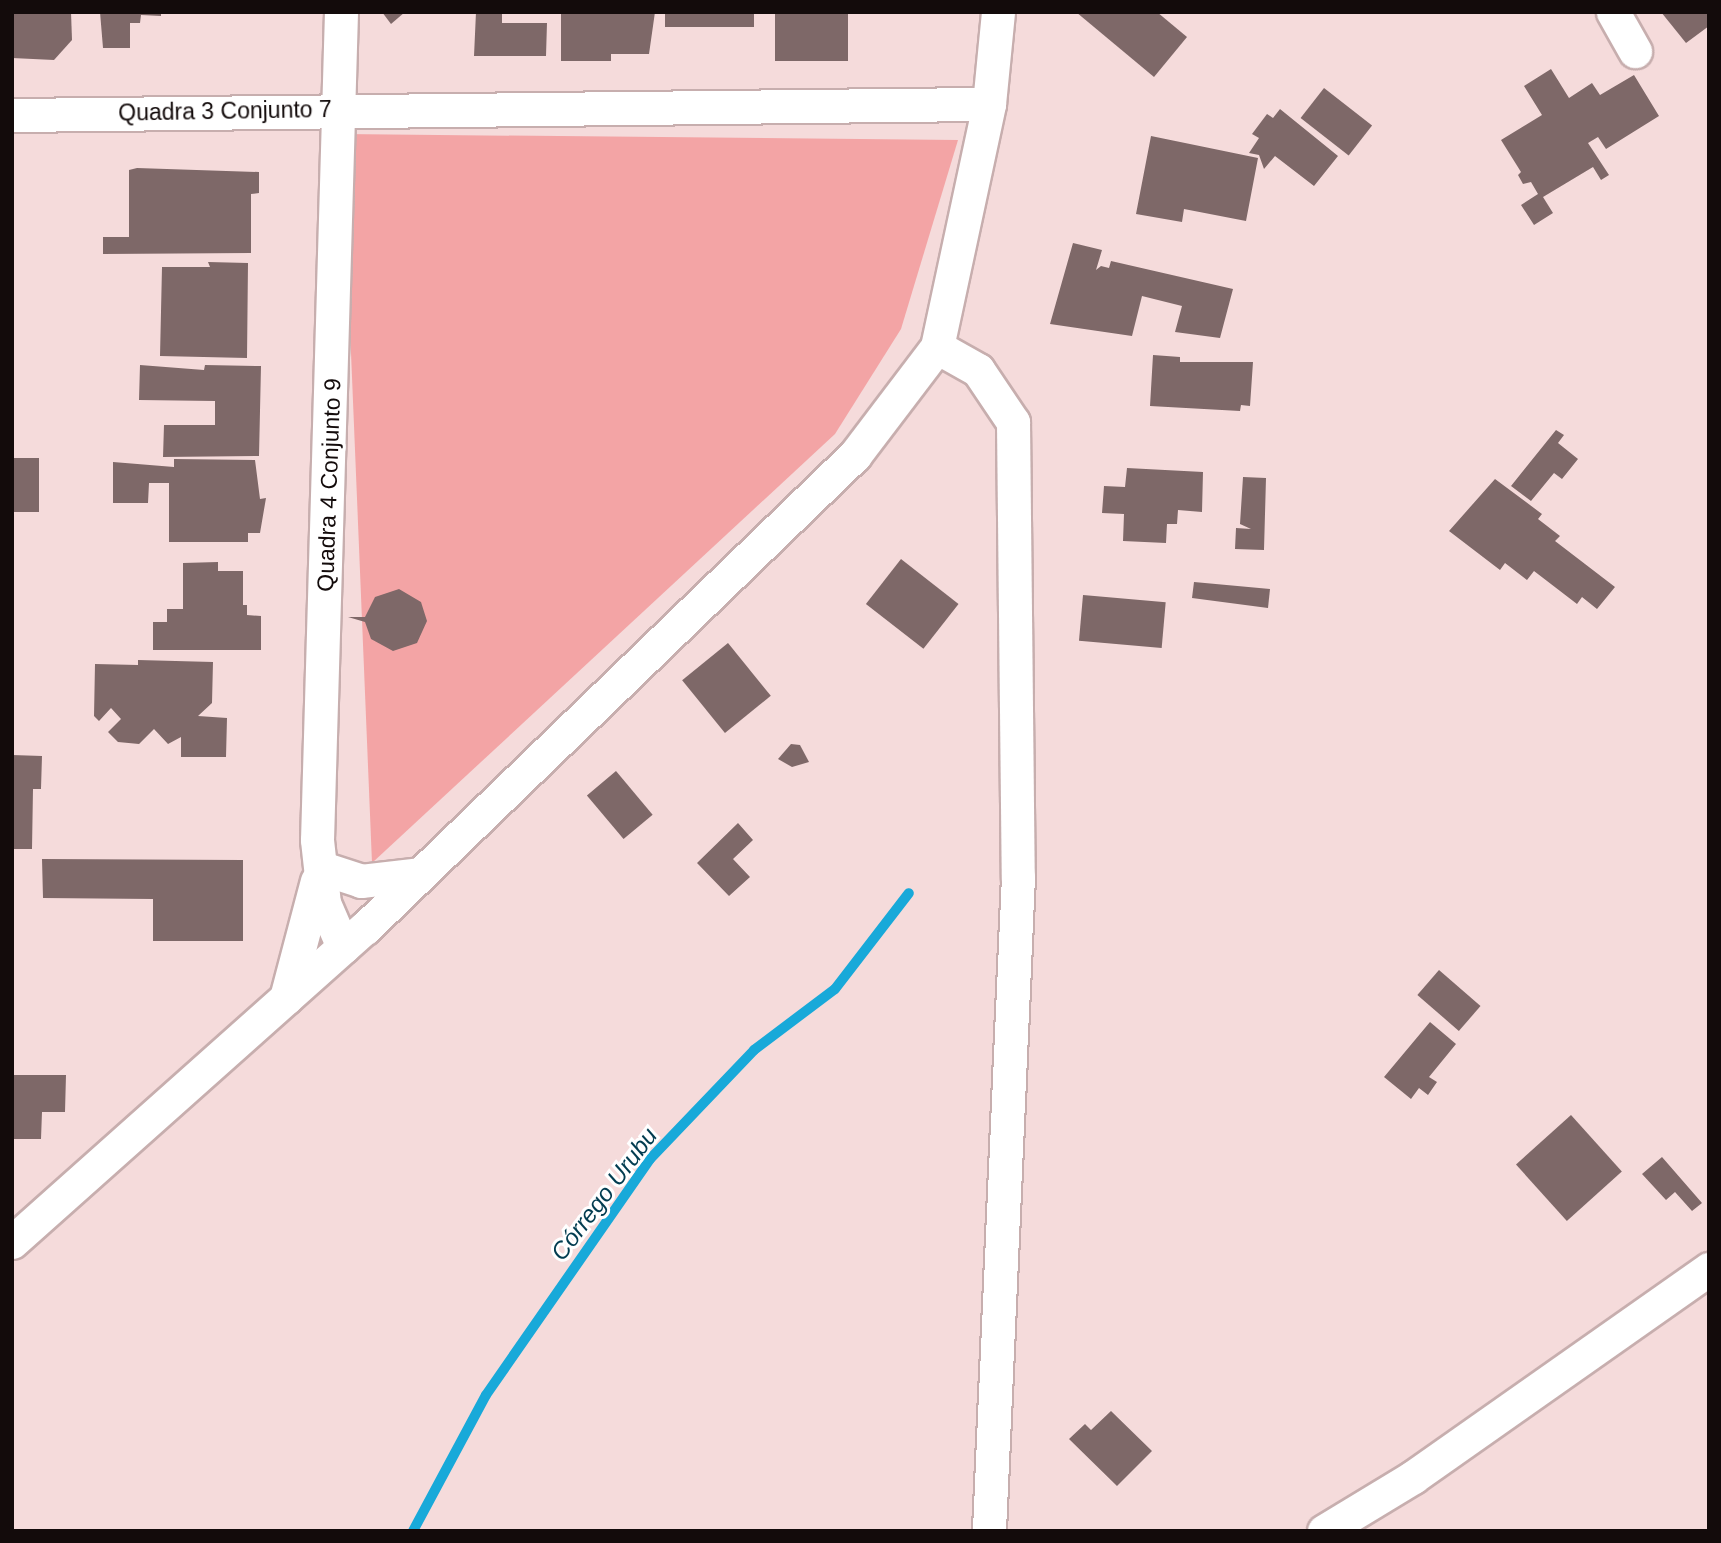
<!DOCTYPE html>
<html>
<head>
<meta charset="utf-8">
<style>
  body { margin:0 }
  #map { position:relative; width:1721px; height:1543px; overflow:hidden; background:#f5dbdb; font-family:Arial,sans-serif }
  div>[style] { position:absolute }
  [style*='--x'] { left:calc(var(--x)*1px); top:calc(var(--y)*1px); width:calc(var(--w)*1px); rotate:calc(var(--a)*1deg) }
  .green>* { inset:0; background:#f3a4a5 }
  .stream>* { height:10px; margin:-5px; padding:0 5px; transform-origin:5px; border-radius:5px; background:#18a9d9 }
  .building>* { inset:0; background:#7e6868; transform-origin:0 0 }
  .roads { filter:drop-shadow(2px 0 #c7aeae) drop-shadow(-2px 0 #c7aeae) drop-shadow(0 2px #c7aeae) drop-shadow(0 -2px #c7aeae) }
  .minor>* { height:33px; margin:-16.5px; padding:0 16.5px; transform-origin:16.5px; border-radius:16.5px; background:#fff }
  span { translate:-50% -50%; white-space:nowrap; text-align:center; line-height:1.15; -webkit-text-stroke:6px #fff; paint-order:stroke }
  .street-label { font-size:23px; color:#130b0b }
  .water-label { font-size:24px; color:#023c50; font-style:italic }
  .frame { position:absolute; inset:0; border:14px solid #130b0b; pointer-events:none }
</style>
</head>
<body>
<div id="map">
  <div class="green">
    <div style="clip-path:polygon(342px 134px,958px 140px,901px 329px,835px 434px,372px 863px)"></div>
  </div>
  <div class="stream">
    <div style="--x:413;--y:1531;--w:154;--a:-61.8"></div>
    <div style="--x:486;--y:1395;--w:287;--a:-55.2"></div>
    <div style="--x:650;--y:1159;--w:151;--a:-46.3"></div>
    <div style="--x:754;--y:1050;--w:101;--a:-37"></div>
    <div style="--x:835;--y:989;--w:121;--a:-52.4"></div>
  </div>
  <div class="building">
    <div style="clip-path:polygon(12px 12px,71px 12px,72px 40px,54px 60px,12px 58px)"></div>
    <div style="clip-path:polygon(100px 12px,161px 12px,161px 16px,141px 15px,140px 23px,130px 23px,130px 48px,103px 48px)"></div>
    <div style="clip-path:polygon(382px 12px,405px 12px,391px 24px)"></div>
    <div style="clip-path:polygon(476px 12px,502px 12px,502px 23px,547px 23px,546px 56px,474px 56px)"></div>
    <div style="clip-path:polygon(561px 12px,655px 12px,649px 54px,611px 54px,611px 61px,561px 61px)"></div>
    <div style="left:665px;top:12px;width:89px;height:15px"></div>
    <div style="left:775px;top:12px;width:73px;height:49px"></div>
    <div style="clip-path:polygon(1076px 12px,1157px 12px,1187px 37px,1154px 77px)"></div>
    <div style="clip-path:polygon(1661px 12px,1709px 12px,1709px 26px,1686px 43px)"></div>
    <div style="clip-path:polygon(1551px 69px,1569px 98px,1592px 83px,1600px 95px,1634px 75px,1659px 116px,1606px 149px,1598px 137px,1588px 143px,1609px 175px,1601px 180px,1593px 167px,1543px 197px,1553px 213px,1534px 225px,1521px 205px,1538px 194px,1531px 182px,1523px 184px,1518px 175px,1521px 172px,1501px 140px,1542px 115px,1524px 86px)"></div>
    <div style="left:1324px;top:88px;width:61px;height:38px;rotate:38deg"></div>
    <div style="clip-path:polygon(1280px 109px,1338px 156px,1314px 186px,1275px 156px,1264px 169px,1259px 155px,1249px 153px,1259px 138px,1252px 134px,1267px 114px,1273px 118px)"></div>
    <div style="clip-path:polygon(1151px 136px,1258px 158px,1246px 221px,1184px 209px,1182px 222px,1136px 214px)"></div>
    <div style="clip-path:polygon(137px 168px,259px 172px,259px 193px,251px 194px,251px 253px,103px 254px,103px 237px,129px 237px,129px 170px)"></div>
    <div style="clip-path:polygon(1073px 243px,1102px 250px,1096px 270px,1101px 266px,1109px 268px,1111px 261px,1233px 289px,1220px 338px,1175px 332px,1182px 306px,1142px 296px,1132px 336px,1050px 324px)"></div>
    <div style="clip-path:polygon(208px 262px,248px 263px,247px 358px,160px 356px,162px 267px,210px 267px)"></div>
    <div style="clip-path:polygon(1153px 355px,1180px 357px,1180px 362px,1253px 362px,1250px 406px,1241px 405px,1240px 411px,1150px 406px)"></div>
    <div style="clip-path:polygon(140px 365px,204px 370px,205px 365px,261px 366px,259px 456px,163px 457px,164px 425px,215px 425px,215px 401px,139px 400px)"></div>
    <div style="clip-path:polygon(1556px 430px,1564px 435px,1558px 443px,1578px 459px,1562px 479px,1554px 473px,1531px 501px,1511px 486px)"></div>
    <div style="left:12px;top:458px;width:27px;height:54px"></div>
    <div style="clip-path:polygon(174px 459px,255px 460px,260px 499px,266px 498px,260px 533px,248px 533px,248px 542px,169px 542px,169px 483px,149px 483px,148px 503px,113px 503px,113px 462px,174px 467px)"></div>
    <div style="clip-path:polygon(1127px 468px,1203px 472px,1202px 512px,1178px 510px,1177px 524px,1167px 524px,1166px 543px,1123px 541px,1124px 514px,1102px 513px,1104px 486px,1125px 487px)"></div>
    <div style="clip-path:polygon(1243px 477px,1266px 478px,1264px 550px,1235px 549px,1236px 528px,1251px 529px,1240px 524px)"></div>
    <div style="clip-path:polygon(1495px 479px,1542px 514px,1538px 519px,1560px 536px,1555px 541px,1615px 587px,1597px 609px,1582px 597px,1577px 604px,1534px 571px,1527px 580px,1505px 563px,1500px 570px,1449px 531px)"></div>
    <div style="left:901px;top:559px;width:73px;height:57px;rotate:38deg"></div>
    <div style="clip-path:polygon(218px 562px,218px 571px,243px 571px,243px 605px,247px 605px,247px 615px,261px 616px,261px 650px,153px 650px,153px 622px,167px 622px,167px 609px,183px 609px,183px 563px)"></div>
    <div style="clip-path:polygon(1194px 582px,1270px 589px,1268px 608px,1192px 598px)"></div>
    <div style="clip-path:polygon(399px 589px,421px 602px,427px 621px,417px 643px,393px 651px,371px 639px,365px 622px,348px 617px,365px 617px,375px 597px)"></div>
    <div style="left:1083px;top:595px;width:83px;height:46px;rotate:5deg"></div>
    <div style="left:728px;top:643px;width:68px;height:59px;rotate:51deg"></div>
    <div style="clip-path:polygon(138px 660px,213px 662px,212px 703px,198px 716px,227px 718px,226px 757px,181px 757px,181px 737px,168px 744px,154px 729px,139px 744px,118px 742px,108px 732px,121px 719px,111px 708px,99px 721px,94px 716px,95px 664px,138px 665px)"></div>
    <div style="clip-path:polygon(791px 744px,800px 745px,809px 762px,792px 767px,778px 759px)"></div>
    <div style="clip-path:polygon(12px 755px,42px 756px,41px 789px,33px 789px,32px 849px,12px 849px)"></div>
    <div style="left:616px;top:771px;width:57px;height:38px;rotate:50deg"></div>
    <div style="clip-path:polygon(738px 823px,753px 840px,733px 859px,750px 877px,729px 896px,697px 863px)"></div>
    <div style="clip-path:polygon(42px 859px,243px 860px,243px 941px,153px 941px,153px 899px,43px 898px)"></div>
    <div style="left:1439px;top:970px;width:55px;height:33px;rotate:41deg"></div>
    <div style="clip-path:polygon(1430px 1022px,1456px 1044px,1429px 1077px,1437px 1082px,1428px 1095px,1419px 1088px,1411px 1099px,1384px 1077px)"></div>
    <div style="clip-path:polygon(12px 1075px,66px 1075px,65px 1112px,42px 1112px,41px 1139px,12px 1139px)"></div>
    <div style="left:1571px;top:1115px;width:76px;height:74px;rotate:48deg"></div>
    <div style="clip-path:polygon(1662px 1157px,1702px 1203px,1692px 1211px,1675px 1192px,1666px 1200px,1642px 1174px)"></div>
    <div style="clip-path:polygon(1111px 1411px,1152px 1451px,1117px 1486px,1069px 1439px,1085px 1424px,1091px 1430px)"></div>
  </div>
  <div class="roads">
    <div class="minor">
      <div style="--x:341;--y:12;--w:828;--a:91.66"></div>
      <div style="--x:317;--y:840;--w:63;--a:83.7"></div>
      <div style="--x:324;--y:903;--w:48;--a:66.6"></div>
      <div style="--x:1613;--y:12;--w:45;--a:60.6"></div>
      <div style="--x:12;--y:115;--w:977;--a:-0.65"></div>
      <div style="--x:937;--y:347;--w:47;--a:29.3"></div>
      <div style="--x:978;--y:370;--w:63;--a:56.1"></div>
      <div style="--x:1013;--y:422;--w:454;--a:89.4"></div>
      <div style="--x:1018;--y:876;--w:656;--a:92.54"></div>
      <div style="--x:325;--y:869;--w:38;--a:18"></div>
      <div style="--x:361;--y:881;--w:59;--a:-6.8"></div>
      <div style="--x:286;--y:998;--w:121;--a:-75.2"></div>
      <div style="--x:12;--y:1242;--w:472;--a:-41.7"></div>
      <div style="--x:365;--y:928;--w:681;--a:-43.99"></div>
      <div style="--x:855;--y:455;--w:136;--a:-52.8"></div>
      <div style="--x:937;--y:347;--w:249;--a:-77.9"></div>
      <div style="--x:989;--y:104;--w:92;--a:-84.4"></div>
      <div style="--x:1324;--y:1531;--w:104;--a:-31.2"></div>
      <div style="--x:1413;--y:1477;--w:362;--a:-35.1"></div>
    </div>
  </div>
  <div class="street-label">
    <span style="left:225px;top:111px;rotate:-1deg">Quadra 3 Conjunto 7</span>
    <span style="left:329px;top:485px;rotate:-88deg">Quadra 4 Conjunto 9</span>
  </div>
  <div class="water-label">
    <span style="left:604px;top:1194px;rotate:-53deg">Córrego Urubu</span>
  </div>
  <div class="frame"></div>
</div>
</body>
</html>
